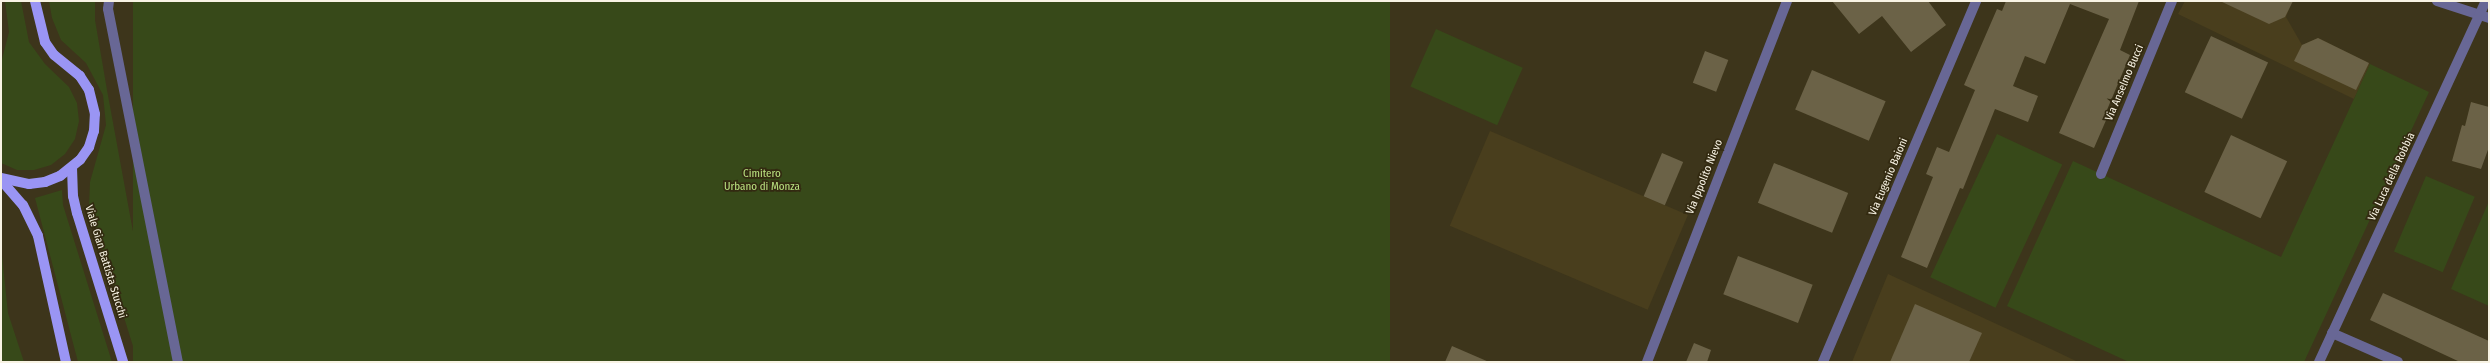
<!DOCTYPE html>
<html>
<head>
<meta charset="utf-8">
<style>
  body { margin:0 }
  #map { position:relative; width:2490px; height:363px; overflow:hidden; background:#3d351b; font-family:"Fira Sans Condensed",sans-serif }
  div>[style] { position:absolute }
  [style*='--x'] { left:calc(var(--x)*1px); top:calc(var(--y)*1px); width:calc(var(--w)*1px); rotate:calc(var(--a)*1deg) }
  .built>* { inset:0; background:#493e1d; transform-origin:0 0 }
  .green>* { inset:0; background:#374919; transform-origin:0 0 }
  .building>* { inset:0; background:#6b6247; transform-origin:0 0 }
  .minor>* { height:10px; margin:-5px; padding:0 5px; transform-origin:5px; border-radius:5px; background:#686795 }
  .major>* { height:10px; margin:-5px; padding:0 5px; transform-origin:5px; border-radius:5px; background:#9a95f4 }
  span { translate:-50% -50%; white-space:nowrap; text-align:center; line-height:1.15; -webkit-text-stroke:3.5px #332a11; paint-order:stroke }
  .street-label { font-size:11px; color:#f8f3e4 }
  .park-label { font-size:11px; color:#b9e180 }
  .frame { position:absolute; inset:0; border:2px solid #f8f3e4; pointer-events:none }
</style>
</head>
<body>
<div id="map">
  <div class="built">
    <div style="clip-path:polygon(2185px 1px,2292px 1px,2286px 17px,2302px 45px,2318px 38px,2370px 64px,2354px 99px,2178px 14px)"></div>
    <div style="left:1490px;top:131px;width:215px;height:103px;rotate:23deg"></div>
    <div style="clip-path:polygon(1888px 274px,2051px 349px,2078px 362px,1852px 362px)"></div>
  </div>
  <div class="green">
    <div style="clip-path:polygon(5px 1px,21px 1px,29px 42px,45px 64px,69px 87px,77px 103px,79px 121px,75px 139px,65px 154px,51px 165px,34px 170px,17px 170px,1px 163px,1px 63px,9px 32px)"></div>
    <div style="clip-path:polygon(49px 1px,95px 1px,95px 20px,107px 90px,157px 362px,138px 362px,89px 206px,90px 182px,106px 125px,103px 95px,86px 63px,61px 40px,52px 18px)"></div>
    <div style="left:133px;top:1px;width:1257px;height:368px"></div>
    <div style="left:1436px;top:29px;width:95px;height:63px;rotate:24deg"></div>
    <div style="clip-path:polygon(2370px 64px,2429px 92px,2304px 362px,2129px 362px,2007px 306px,2073px 161px,2281px 257px)"></div>
    <div style="left:1997px;top:134px;width:72px;height:158px;rotate:25deg"></div>
    <div style="left:2426px;top:176px;width:53px;height:82px;rotate:23deg"></div>
    <div style="clip-path:polygon(62px 190px,63px 205px,112px 362px,78px 362px,35px 198px)"></div>
    <div style="clip-path:polygon(2489px 201px,2489px 306px,2451px 289px)"></div>
    <div style="clip-path:polygon(1px 246px,8px 313px,24px 362px,1px 362px)"></div>
  </div>
  <div class="building">
    <div style="clip-path:polygon(1832px 1px,1928px 1px,1946px 25px,1911px 52px,1882px 16px,1859px 34px)"></div>
    <div style="clip-path:polygon(2006px 1px,2139px 1px,2120px 50px,2130px 55px,2104px 117px,2107px 118px,2094px 148px,2059px 133px,2109px 19px,2070px 4px,2045px 64px,2025px 56px,2013px 86px,2038px 96px,2028px 122px,1995px 109px,1963px 189px,1960px 188px,1927px 268px,1901px 257px,1933px 177px,1926px 174px,1937px 147px,1949px 152px,1975px 90px,1964px 85px,1997px 9px,2002px 11px)"></div>
    <div style="clip-path:polygon(2220px 1px,2293px 1px,2285px 17px,2269px 24px)"></div>
    <div style="left:2211px;top:36px;width:63px;height:62px;rotate:25deg"></div>
    <div style="clip-path:polygon(2318px 38px,2369px 63px,2356px 90px,2294px 61px,2302px 45px)"></div>
    <div style="left:1705px;top:51px;width:25px;height:34px;rotate:21deg"></div>
    <div style="left:1812px;top:70px;width:80px;height:43px;rotate:23deg"></div>
    <div style="clip-path:polygon(2471px 102px,2489px 107px,2489px 147px,2481px 169px,2452px 161px,2462px 125px,2465px 126px)"></div>
    <div style="left:2231px;top:135px;width:62px;height:63px;rotate:25deg"></div>
    <div style="left:1662px;top:153px;width:23px;height:47px;rotate:23deg"></div>
    <div style="left:1774px;top:163px;width:80px;height:43px;rotate:22deg"></div>
    <div style="left:1738px;top:256px;width:80px;height:41px;rotate:21deg"></div>
    <div style="clip-path:polygon(2383px 293px,2489px 341px,2489px 362px,2460px 362px,2370px 320px)"></div>
    <div style="clip-path:polygon(1915px 304px,1982px 333px,1969px 362px,1890px 362px)"></div>
    <div style="clip-path:polygon(1694px 343px,1711px 350px,1707px 362px,1686px 362px)"></div>
    <div style="clip-path:polygon(1452px 346px,1489px 362px,1445px 362px)"></div>
  </div>
  <div class="minor">
    <div style="--x:109;--y:1;--w:8;--a:97"></div>
    <div style="--x:108;--y:9;--w:360;--a:78.8"></div>
    <div style="--x:2437;--y:1;--w:55;--a:18.1"></div>
    <div style="--x:2101;--y:174;--w:187;--a:-67.7"></div>
    <div style="--x:2332;--y:333;--w:72;--a:23.7"></div>
    <div style="--x:1647;--y:362;--w:387;--a:-68.8"></div>
    <div style="--x:1823;--y:362;--w:392;--a:-67"></div>
    <div style="--x:2319;--y:362;--w:398;--a:-65.2"></div>
  </div>
  <div class="major">
    <div style="--x:72;--y:168;--w:28;--a:88"></div>
    <div style="--x:73;--y:196;--w:17;--a:77"></div>
    <div style="--x:77;--y:213;--w:156;--a:72.8"></div>
    <div style="--x:1;--y:178;--w:29;--a:12"></div>
    <div style="--x:29;--y:184;--w:16;--a:-7"></div>
    <div style="--x:45;--y:182;--w:16;--a:-22"></div>
    <div style="--x:60;--y:176;--w:26;--a:-39"></div>
    <div style="--x:80;--y:160;--w:16;--a:-55"></div>
    <div style="--x:89;--y:147;--w:17;--a:-73"></div>
    <div style="--x:94;--y:131;--w:17;--a:-87"></div>
    <div style="--x:95;--y:114;--w:25;--a:-104"></div>
    <div style="--x:89;--y:90;--w:17;--a:-123"></div>
    <div style="--x:80;--y:76;--w:33;--a:-141"></div>
    <div style="--x:54;--y:55;--w:16;--a:-125"></div>
    <div style="--x:45;--y:42;--w:42;--a:-103.7"></div>
    <div style="--x:1;--y:180;--w:33;--a:49"></div>
    <div style="--x:23;--y:205;--w:34;--a:64"></div>
    <div style="--x:38;--y:236;--w:129;--a:77.5"></div>
  </div>
  <div class="street-label">
    <span style="left:2125px;top:83px;rotate:-67deg">Via Anselmo Bucci</span>
    <span style="left:1705px;top:177px;rotate:-68deg">Via Ippolito Nievo</span>
    <span style="left:1889px;top:177px;rotate:-67deg">Via Eugenio Baioni</span>
    <span style="left:2392px;top:177px;rotate:-65deg">Via Luca della Robbia</span>
    <span style="left:105px;top:262px;rotate:73deg">Viale Gian Battista Stucchi</span>
  </div>
  <div class="park-label">
    <span style="left:762px;top:181px">Cimitero<br>Urbano di Monza</span>
  </div>
  <div class="frame"></div>
</div>
</body>
</html>
